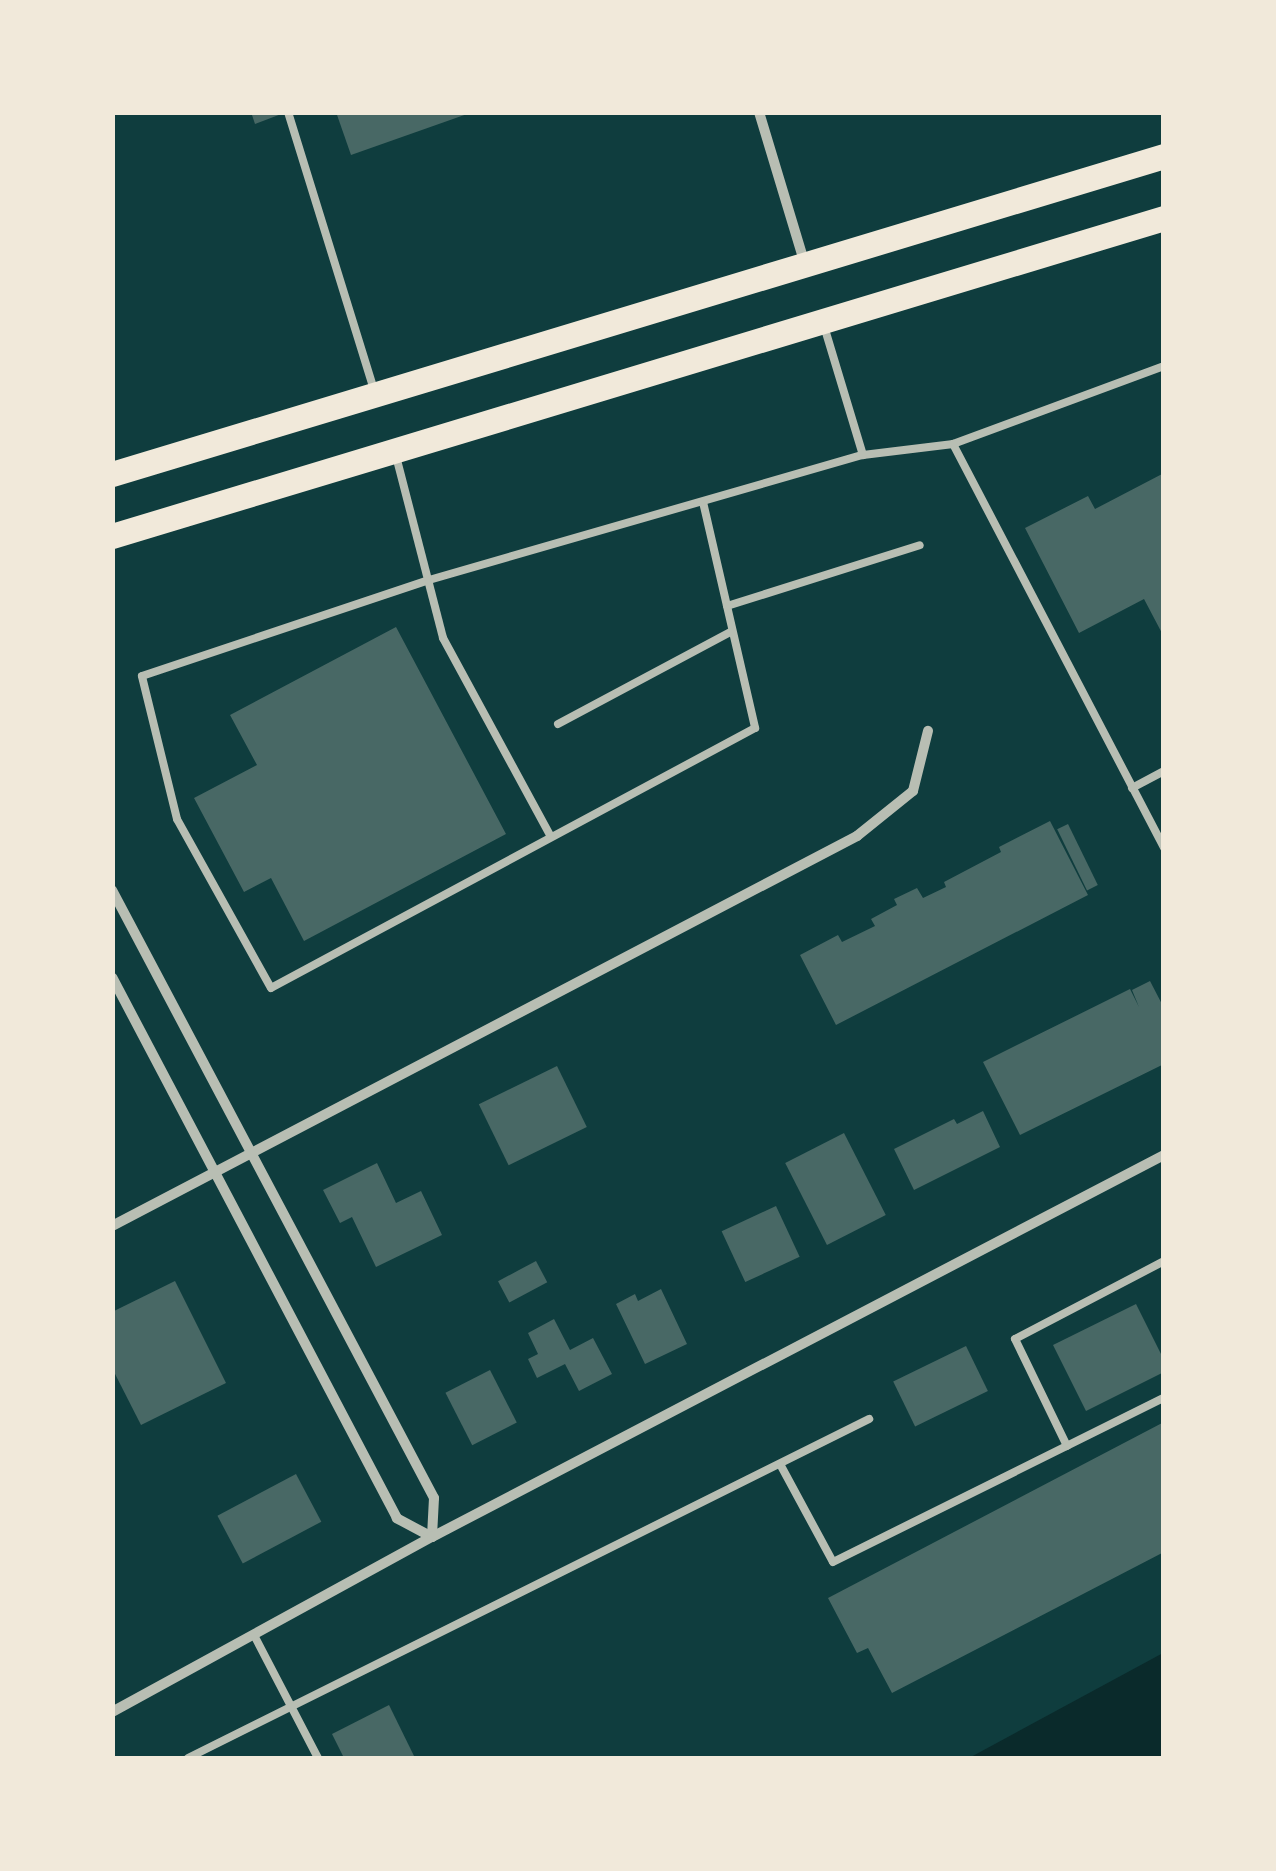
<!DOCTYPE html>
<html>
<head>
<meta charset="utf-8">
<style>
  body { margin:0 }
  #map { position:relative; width:1276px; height:1871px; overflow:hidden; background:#0f3d3e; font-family:Bitter,serif }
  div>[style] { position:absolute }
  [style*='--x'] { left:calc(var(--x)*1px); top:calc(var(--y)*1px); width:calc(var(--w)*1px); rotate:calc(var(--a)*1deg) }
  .water>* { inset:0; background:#0a2a2b }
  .building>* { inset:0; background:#486865; transform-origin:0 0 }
  .service>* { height:8px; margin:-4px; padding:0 4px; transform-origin:4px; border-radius:4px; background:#b8beb3 }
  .minor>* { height:10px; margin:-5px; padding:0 5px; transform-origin:5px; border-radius:5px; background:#b8beb3 }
  .primary>* { height:25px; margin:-12.5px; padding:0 12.5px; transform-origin:12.5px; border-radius:12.5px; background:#f1e9da }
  span { translate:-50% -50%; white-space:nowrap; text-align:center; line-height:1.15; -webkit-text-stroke:10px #f1e9da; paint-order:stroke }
  .frame { position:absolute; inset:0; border:115px solid #f1e9da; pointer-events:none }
</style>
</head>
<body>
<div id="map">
  <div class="water">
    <div style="clip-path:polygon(1163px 1653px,1163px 1758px,969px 1758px)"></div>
  </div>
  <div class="building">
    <div style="clip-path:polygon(251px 112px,284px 112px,284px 113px,255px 124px)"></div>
    <div style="clip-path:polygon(336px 112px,470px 112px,470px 113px,351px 155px)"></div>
    <div style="clip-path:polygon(1164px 473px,1164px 637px,1144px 599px,1079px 633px,1025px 528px,1088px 496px,1095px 509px)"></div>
    <div style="clip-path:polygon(396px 627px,506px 834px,304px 941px,271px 878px,244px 892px,194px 798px,257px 765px,230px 715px)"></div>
    <div style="clip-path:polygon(1050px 821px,1088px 895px,836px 1025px,800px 955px,838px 935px,842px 942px,875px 926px,871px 919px,897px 905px,894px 899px,917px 888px,923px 898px,946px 887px,944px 882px,1001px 852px,999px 847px)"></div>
    <div style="left:1068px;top:824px;width:68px;height:12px;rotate:64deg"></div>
    <div style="clip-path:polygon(1150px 981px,1164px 1008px,1164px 1064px,1020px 1135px,983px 1062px,1130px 989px,1139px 1007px,1132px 990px)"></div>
    <div style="left:557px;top:1066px;width:68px;height:87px;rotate:64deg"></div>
    <div style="clip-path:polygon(983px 1111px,1000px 1147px,914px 1190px,894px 1149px,954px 1119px,957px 1124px)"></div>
    <div style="left:844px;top:1133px;width:92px;height:66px;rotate:63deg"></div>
    <div style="clip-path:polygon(377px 1163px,396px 1203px,421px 1191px,442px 1235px,376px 1267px,352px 1217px,340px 1223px,323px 1190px)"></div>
    <div style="left:776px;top:1206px;width:56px;height:60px;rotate:65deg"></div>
    <div style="left:536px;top:1261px;width:24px;height:43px;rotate:62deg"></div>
    <div style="clip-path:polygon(175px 1281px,226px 1383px,141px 1425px,112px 1368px,112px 1312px)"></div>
    <div style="clip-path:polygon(661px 1289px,687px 1344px,645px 1364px,616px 1304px,635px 1294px,638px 1301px)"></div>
    <div style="clip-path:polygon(1136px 1304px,1164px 1360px,1164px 1372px,1086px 1411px,1053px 1345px)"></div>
    <div style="clip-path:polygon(554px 1319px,570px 1350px,593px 1338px,612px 1374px,579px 1391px,565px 1364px,537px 1378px,528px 1359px,538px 1354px,528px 1333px)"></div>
    <div style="left:966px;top:1346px;width:50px;height:81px;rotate:64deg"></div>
    <div style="left:490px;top:1370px;width:59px;height:50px;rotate:63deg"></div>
    <div style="clip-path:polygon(1164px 1422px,1164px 1552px,892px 1693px,868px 1648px,857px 1653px,828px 1598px)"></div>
    <div style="left:296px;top:1474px;width:54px;height:89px;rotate:62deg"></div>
    <div style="clip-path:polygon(389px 1705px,415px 1758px,344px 1758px,332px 1734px)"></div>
  </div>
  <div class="service">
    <div style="--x:288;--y:112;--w:291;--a:72.8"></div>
    <div style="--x:824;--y:326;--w:135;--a:73.2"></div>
    <div style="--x:1164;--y:366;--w:225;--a:159.7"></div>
    <div style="--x:953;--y:444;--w:456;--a:62.4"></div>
    <div style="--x:396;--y:456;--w:188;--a:75.5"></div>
    <div style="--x:443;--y:638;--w:226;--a:61.5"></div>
    <div style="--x:703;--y:502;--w:232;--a:77"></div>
    <div style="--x:755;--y:728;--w:549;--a:151.76"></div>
    <div style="--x:271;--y:988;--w:193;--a:-119.1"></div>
    <div style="--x:177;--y:819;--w:147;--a:-103.8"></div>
    <div style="--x:142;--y:676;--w:303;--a:-18.5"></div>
    <div style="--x:429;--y:580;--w:452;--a:-16.1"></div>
    <div style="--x:863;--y:455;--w:91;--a:-7"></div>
    <div style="--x:727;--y:606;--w:202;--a:-17.5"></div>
    <div style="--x:558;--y:724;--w:197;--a:-28.1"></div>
    <div style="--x:1132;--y:788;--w:36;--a:-28"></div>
    <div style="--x:1067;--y:1446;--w:119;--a:-115.9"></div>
    <div style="--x:1015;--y:1339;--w:168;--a:-27.6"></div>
    <div style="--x:780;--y:1464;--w:111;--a:61.6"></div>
    <div style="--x:833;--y:1562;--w:369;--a:-26.4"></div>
    <div style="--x:255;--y:1637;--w:136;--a:62.5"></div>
    <div style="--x:188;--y:1758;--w:761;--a:-26.46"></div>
  </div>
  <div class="minor">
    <div style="--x:759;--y:112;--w:159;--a:73.2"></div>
    <div style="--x:112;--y:890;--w:688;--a:62.09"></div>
    <div style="--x:434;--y:1498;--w:39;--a:93"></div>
    <div style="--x:432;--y:1537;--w:40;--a:-152"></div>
    <div style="--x:397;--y:1518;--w:611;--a:-117.78"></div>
    <div style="--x:112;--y:1226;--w:841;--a:-27.63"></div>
    <div style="--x:857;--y:836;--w:72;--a:-38.8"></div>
    <div style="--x:913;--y:791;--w:62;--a:-76"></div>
    <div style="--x:112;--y:1712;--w:365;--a:-28.7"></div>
    <div style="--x:432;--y:1537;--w:826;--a:-27.56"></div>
  </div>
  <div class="primary">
    <div style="--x:112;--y:474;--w:1099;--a:-16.82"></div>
    <div style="--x:112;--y:536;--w:1099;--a:-16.82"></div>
  </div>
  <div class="frame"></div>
</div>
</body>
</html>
